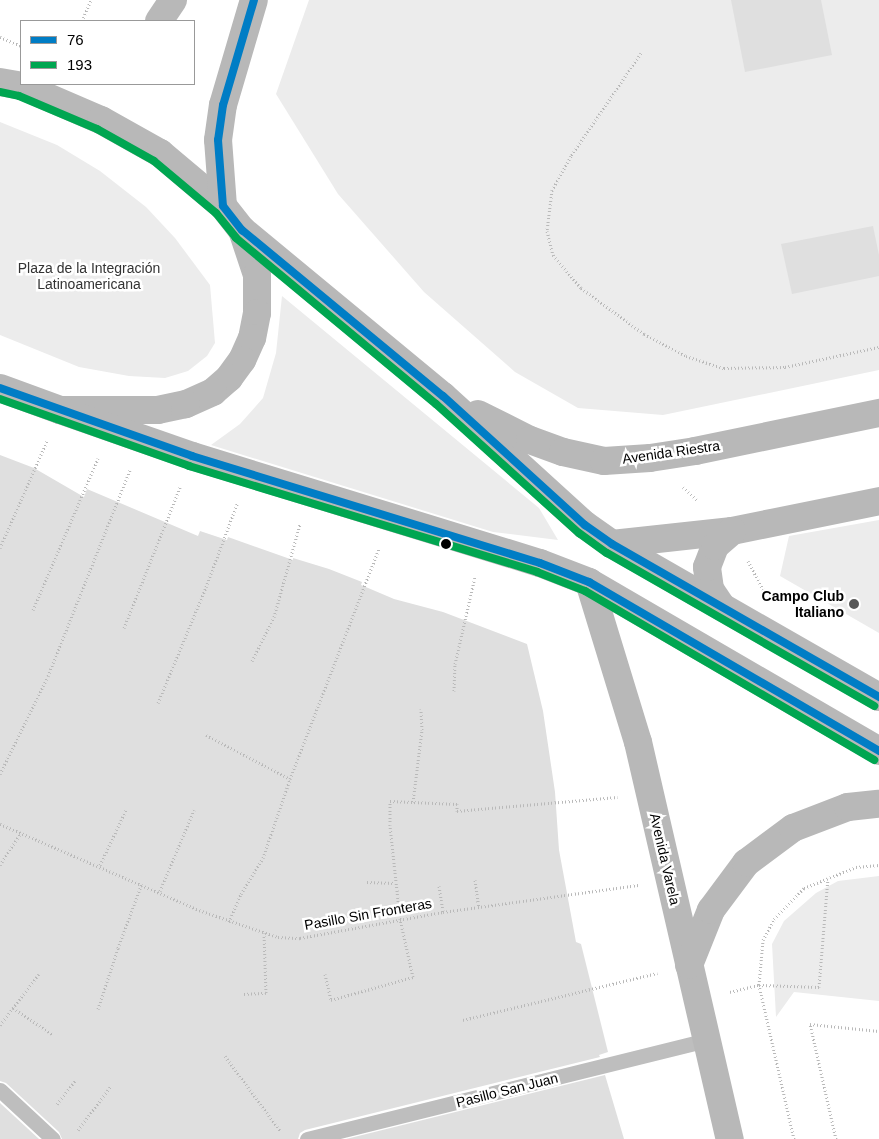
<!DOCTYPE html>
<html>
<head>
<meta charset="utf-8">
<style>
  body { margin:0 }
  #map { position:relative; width:879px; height:1139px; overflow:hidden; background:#fff; font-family:Arial,sans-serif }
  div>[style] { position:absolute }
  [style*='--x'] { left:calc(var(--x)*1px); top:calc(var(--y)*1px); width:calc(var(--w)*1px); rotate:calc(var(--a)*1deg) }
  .green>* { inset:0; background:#ececec }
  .building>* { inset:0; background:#dfdfdf }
  .path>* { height:3px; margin-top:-1.5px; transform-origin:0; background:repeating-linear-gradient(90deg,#b9b9b9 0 1px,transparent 0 3.5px) }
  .lane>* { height:15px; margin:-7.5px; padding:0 7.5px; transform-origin:7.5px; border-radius:7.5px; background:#bebebe }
  .secondary>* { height:28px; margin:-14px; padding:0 14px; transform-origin:14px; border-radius:14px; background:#b8b8b8 }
  .bus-1>* { height:8px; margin:-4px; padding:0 4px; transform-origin:4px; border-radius:4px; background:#007dc5 }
  .bus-2>* { height:8px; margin:-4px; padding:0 4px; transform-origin:4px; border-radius:4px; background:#00a651 }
  .dots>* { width:14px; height:14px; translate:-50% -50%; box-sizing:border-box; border:2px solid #fff; border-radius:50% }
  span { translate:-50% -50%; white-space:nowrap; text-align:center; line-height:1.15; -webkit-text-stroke:5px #fff; paint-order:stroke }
  .park-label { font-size:14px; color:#333 }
  .street-label { font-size:14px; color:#000 }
  .poi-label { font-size:14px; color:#000; font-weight:700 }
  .right { translate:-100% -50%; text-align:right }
  .legend { position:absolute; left:20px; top:20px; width:175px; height:65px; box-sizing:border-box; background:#fff; border:1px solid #999; margin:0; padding:6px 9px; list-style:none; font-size:15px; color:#000 }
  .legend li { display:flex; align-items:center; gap:10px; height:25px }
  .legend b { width:25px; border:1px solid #999 }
</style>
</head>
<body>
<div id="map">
  <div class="green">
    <div style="clip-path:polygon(309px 0,879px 0,879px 370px,663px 415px,578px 408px,515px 372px,424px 292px,338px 194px,276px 94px)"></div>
    <div style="clip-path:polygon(0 122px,57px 145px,100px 171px,146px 207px,175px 238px,210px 285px,215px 343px,207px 356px,188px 371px,165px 378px,129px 376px,79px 367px,0 335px)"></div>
    <div style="clip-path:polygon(282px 296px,539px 508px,558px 540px,493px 532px,211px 445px,240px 424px,263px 398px,276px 353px)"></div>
    <div style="clip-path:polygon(879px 520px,879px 633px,780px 576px,789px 536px)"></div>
    <div style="clip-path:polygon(879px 876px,879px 1001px,794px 992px,776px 1017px,772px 944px,784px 921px,816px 893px,838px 881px)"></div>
  </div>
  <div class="building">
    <div style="clip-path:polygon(731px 0,821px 0,832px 55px,745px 72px)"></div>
    <div style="clip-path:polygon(873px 226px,879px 255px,879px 276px,792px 294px,781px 244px)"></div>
    <div style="clip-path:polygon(0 455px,34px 468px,84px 497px,87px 489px,198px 536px,200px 531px,227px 540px,228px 537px,293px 560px,293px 558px,329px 569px,362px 582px,361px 585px,394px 599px,443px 612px,527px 644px,543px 711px,555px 792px,559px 850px,576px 942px,581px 944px,608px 1052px,599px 1055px,600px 1057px,305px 1130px,300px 1133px,298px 1139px,62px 1139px,59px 1132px,6px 1083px,0 1081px)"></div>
    <div style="clip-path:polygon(605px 1075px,624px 1139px,346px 1139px)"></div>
    <div style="clip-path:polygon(0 1103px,39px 1139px,0 1139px)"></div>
  </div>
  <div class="path">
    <div style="--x:82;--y:21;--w:23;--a:-67"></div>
    <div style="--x:0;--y:37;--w:23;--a:23"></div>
    <div style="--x:641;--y:53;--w:125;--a:124.2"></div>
    <div style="--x:571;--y:156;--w:39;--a:119"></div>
    <div style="--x:552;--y:190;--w:41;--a:97"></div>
    <div style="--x:547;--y:231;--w:25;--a:76"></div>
    <div style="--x:553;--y:255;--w:43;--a:49.7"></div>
    <div style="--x:581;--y:288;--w:78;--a:36.1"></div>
    <div style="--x:644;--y:334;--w:47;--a:27.6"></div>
    <div style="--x:686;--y:356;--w:40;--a:18"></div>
    <div style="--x:724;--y:368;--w:61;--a:-0.9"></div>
    <div style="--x:785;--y:367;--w:96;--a:-12"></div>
    <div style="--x:683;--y:487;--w:19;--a:43"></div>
    <div style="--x:0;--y:548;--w:117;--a:-66.3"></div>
    <div style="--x:748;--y:561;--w:34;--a:62"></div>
    <div style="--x:33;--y:610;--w:165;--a:-66.8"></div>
    <div style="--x:124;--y:628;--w:152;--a:-68.3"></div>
    <div style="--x:252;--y:661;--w:49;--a:-63.4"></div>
    <div style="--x:274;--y:617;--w:97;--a:-74.4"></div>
    <div style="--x:454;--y:691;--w:27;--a:-88"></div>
    <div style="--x:455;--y:664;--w:89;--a:-77.1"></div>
    <div style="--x:158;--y:703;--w:126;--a:-67.5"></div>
    <div style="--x:206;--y:587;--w:89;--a:-69.5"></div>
    <div style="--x:206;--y:735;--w:95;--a:27.6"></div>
    <div style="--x:0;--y:774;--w:109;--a:-63.9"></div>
    <div style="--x:48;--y:676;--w:222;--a:-68.3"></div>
    <div style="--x:413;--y:802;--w:73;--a:-82.9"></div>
    <div style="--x:422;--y:730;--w:21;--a:-93"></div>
    <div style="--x:0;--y:824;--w:214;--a:23.4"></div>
    <div style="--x:196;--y:909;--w:87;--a:18.9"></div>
    <div style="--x:278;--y:937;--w:22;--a:3"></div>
    <div style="--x:300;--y:938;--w:145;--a:-10.3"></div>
    <div style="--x:443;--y:912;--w:197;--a:-7.9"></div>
    <div style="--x:0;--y:865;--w:38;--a:-57"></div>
    <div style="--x:100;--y:865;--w:61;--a:-64.7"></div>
    <div style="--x:475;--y:880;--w:27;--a:82"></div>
    <div style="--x:367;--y:882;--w:28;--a:2"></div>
    <div style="--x:439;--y:886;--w:26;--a:81"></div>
    <div style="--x:160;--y:891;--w:88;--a:-67.2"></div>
    <div style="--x:229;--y:922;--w:30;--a:-67"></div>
    <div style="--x:241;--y:894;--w:42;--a:-58.6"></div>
    <div style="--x:263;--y:858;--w:83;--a:-71.1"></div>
    <div style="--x:290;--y:779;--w:248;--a:-68.9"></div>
    <div style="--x:325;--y:974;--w:27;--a:77"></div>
    <div style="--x:331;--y:1000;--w:85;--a:-15.7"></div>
    <div style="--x:413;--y:977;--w:59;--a:-102.6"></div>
    <div style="--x:400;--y:919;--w:95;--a:-96.1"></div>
    <div style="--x:390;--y:825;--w:24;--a:-90"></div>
    <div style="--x:390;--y:801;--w:67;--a:2.6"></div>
    <div style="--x:457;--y:804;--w:7;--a:90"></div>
    <div style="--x:457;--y:811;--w:161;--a:-5"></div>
    <div style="--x:730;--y:992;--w:30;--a:-14"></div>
    <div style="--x:759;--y:985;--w:60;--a:1.9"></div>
    <div style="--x:819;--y:987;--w:109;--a:-85.3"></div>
    <div style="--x:244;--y:994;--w:22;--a:-3"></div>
    <div style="--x:266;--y:993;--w:60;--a:-91.9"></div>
    <div style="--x:13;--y:1008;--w:47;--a:33.7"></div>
    <div style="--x:98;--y:1009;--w:64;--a:-71.8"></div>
    <div style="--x:118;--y:948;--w:69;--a:-69.7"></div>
    <div style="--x:463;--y:1020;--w:200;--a:-13.6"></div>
    <div style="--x:0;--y:1025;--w:64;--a:-52.6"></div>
    <div style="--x:225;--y:1056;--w:94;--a:53.6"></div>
    <div style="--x:57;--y:1104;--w:31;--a:-52"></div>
    <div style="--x:78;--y:1130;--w:55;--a:-53.1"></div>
    <div style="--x:794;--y:1139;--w:158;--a:-102.8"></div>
    <div style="--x:759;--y:985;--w:45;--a:-84.9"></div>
    <div style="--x:763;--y:940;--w:24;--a:-62"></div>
    <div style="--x:774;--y:919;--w:43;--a:-45.9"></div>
    <div style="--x:804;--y:888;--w:56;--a:-22"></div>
    <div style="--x:856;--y:867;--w:23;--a:-5"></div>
    <div style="--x:836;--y:1139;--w:118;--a:-102.7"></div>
    <div style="--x:810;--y:1024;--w:69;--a:5.8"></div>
  </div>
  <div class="lane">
    <div style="--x:0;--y:1090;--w:72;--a:42.8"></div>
    <div style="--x:307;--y:1139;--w:412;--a:-13.9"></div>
  </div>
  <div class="secondary">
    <div style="--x:159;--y:21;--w:25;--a:-56"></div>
    <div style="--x:0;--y:82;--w:22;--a:10"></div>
    <div style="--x:22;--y:86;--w:86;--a:23.3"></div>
    <div style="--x:101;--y:120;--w:68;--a:29.2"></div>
    <div style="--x:160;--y:153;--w:82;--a:40.1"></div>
    <div style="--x:223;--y:206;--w:31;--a:52"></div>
    <div style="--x:242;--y:230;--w:47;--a:71.6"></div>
    <div style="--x:257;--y:275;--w:38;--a:90"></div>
    <div style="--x:257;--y:313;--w:25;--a:101"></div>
    <div style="--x:252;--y:338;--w:24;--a:114"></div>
    <div style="--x:242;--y:360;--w:22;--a:126"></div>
    <div style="--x:229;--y:378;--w:21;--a:139"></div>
    <div style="--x:213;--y:392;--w:30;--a:156"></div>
    <div style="--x:186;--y:404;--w:29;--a:168"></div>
    <div style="--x:158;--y:410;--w:98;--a:180"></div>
    <div style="--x:60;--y:410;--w:64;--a:-159.9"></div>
    <div style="--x:223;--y:206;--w:66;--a:-94.3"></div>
    <div style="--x:218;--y:140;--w:35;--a:-82"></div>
    <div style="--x:223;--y:105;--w:109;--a:-73.6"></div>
    <div style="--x:242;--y:230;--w:261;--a:39.6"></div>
    <div style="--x:443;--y:396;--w:192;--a:42.3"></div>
    <div style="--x:585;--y:525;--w:33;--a:35"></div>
    <div style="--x:612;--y:544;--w:308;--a:29.8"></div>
    <div style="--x:60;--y:410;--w:140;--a:19.2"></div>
    <div style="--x:192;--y:456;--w:364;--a:17.1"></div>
    <div style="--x:540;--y:563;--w:53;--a:21.2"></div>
    <div style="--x:589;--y:582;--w:336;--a:30.2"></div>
    <div style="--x:478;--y:414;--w:58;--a:26.6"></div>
    <div style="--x:530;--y:440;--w:35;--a:20"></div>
    <div style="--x:563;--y:452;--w:42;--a:12.4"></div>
    <div style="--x:604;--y:461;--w:46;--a:-3.7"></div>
    <div style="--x:650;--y:458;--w:46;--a:-8.8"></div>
    <div style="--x:695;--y:451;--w:188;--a:-11.7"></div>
    <div style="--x:612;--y:544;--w:121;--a:-6.2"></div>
    <div style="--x:732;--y:531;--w:150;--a:-11.5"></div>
    <div style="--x:589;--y:582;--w:167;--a:73"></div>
    <div style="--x:638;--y:742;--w:408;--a:77"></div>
    <div style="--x:722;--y:607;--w:22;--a:-124"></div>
    <div style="--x:710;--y:589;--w:22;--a:-98"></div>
    <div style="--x:707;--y:567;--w:22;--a:-69"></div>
    <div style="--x:715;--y:546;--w:23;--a:-41"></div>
    <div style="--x:689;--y:965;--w:59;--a:-68.2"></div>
    <div style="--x:711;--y:910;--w:59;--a:-53.3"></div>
    <div style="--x:746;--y:863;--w:59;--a:-36.7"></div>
    <div style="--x:793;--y:828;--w:59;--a:-20.9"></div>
    <div style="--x:848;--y:807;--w:31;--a:-6"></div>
  </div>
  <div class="bus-1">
    <div style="--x:254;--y:0;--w:109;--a:106.4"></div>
    <div style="--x:223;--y:105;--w:35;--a:98"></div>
    <div style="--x:218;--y:140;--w:66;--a:85.7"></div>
    <div style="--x:223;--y:206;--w:31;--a:52"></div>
    <div style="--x:242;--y:230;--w:261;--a:39.6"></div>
    <div style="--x:443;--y:396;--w:192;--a:42.3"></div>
    <div style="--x:585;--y:525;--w:33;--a:35"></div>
    <div style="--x:612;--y:544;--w:308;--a:29.8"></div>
    <div style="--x:0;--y:388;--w:204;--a:19.5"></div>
    <div style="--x:192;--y:456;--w:364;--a:17.1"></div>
    <div style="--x:540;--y:563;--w:53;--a:21.2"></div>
    <div style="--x:589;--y:582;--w:336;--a:30.2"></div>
  </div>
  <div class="bus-2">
    <div style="--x:0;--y:92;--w:19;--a:12"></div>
    <div style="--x:19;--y:96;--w:85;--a:22.9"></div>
    <div style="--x:97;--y:129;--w:65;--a:29.3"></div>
    <div style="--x:154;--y:161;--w:81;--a:40"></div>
    <div style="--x:216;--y:213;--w:32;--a:51"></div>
    <div style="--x:236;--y:238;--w:260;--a:39.7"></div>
    <div style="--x:436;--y:404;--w:193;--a:42.1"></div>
    <div style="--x:579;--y:533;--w:34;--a:36"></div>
    <div style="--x:607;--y:553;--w:308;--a:29.8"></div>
    <div style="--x:0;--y:399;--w:201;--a:19.5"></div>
    <div style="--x:189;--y:466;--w:364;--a:16.9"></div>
    <div style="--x:537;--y:572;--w:52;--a:21.6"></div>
    <div style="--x:585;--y:591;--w:335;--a:30.3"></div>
  </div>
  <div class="dots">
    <div style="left:446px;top:544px;background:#000"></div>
    <div style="left:854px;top:604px;background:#595959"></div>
  </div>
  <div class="park-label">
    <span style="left:89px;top:276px">Plaza de la Integración<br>Latinoamericana</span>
  </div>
  <div class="street-label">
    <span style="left:671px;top:452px;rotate:-8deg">Avenida Riestra</span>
    <span style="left:665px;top:859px;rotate:77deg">Avenida Varela</span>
    <span style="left:368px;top:914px;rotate:-10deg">Pasillo Sin Fronteras</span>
    <span style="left:507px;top:1090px;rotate:-14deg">Pasillo San Juan</span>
  </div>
  <div class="poi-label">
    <span class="right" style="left:844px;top:604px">Campo Club<br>Italiano</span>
  </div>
  <ul class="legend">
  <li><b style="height:6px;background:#007dc5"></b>76</li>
  <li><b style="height:6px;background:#00a651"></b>193</li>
  </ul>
</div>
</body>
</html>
